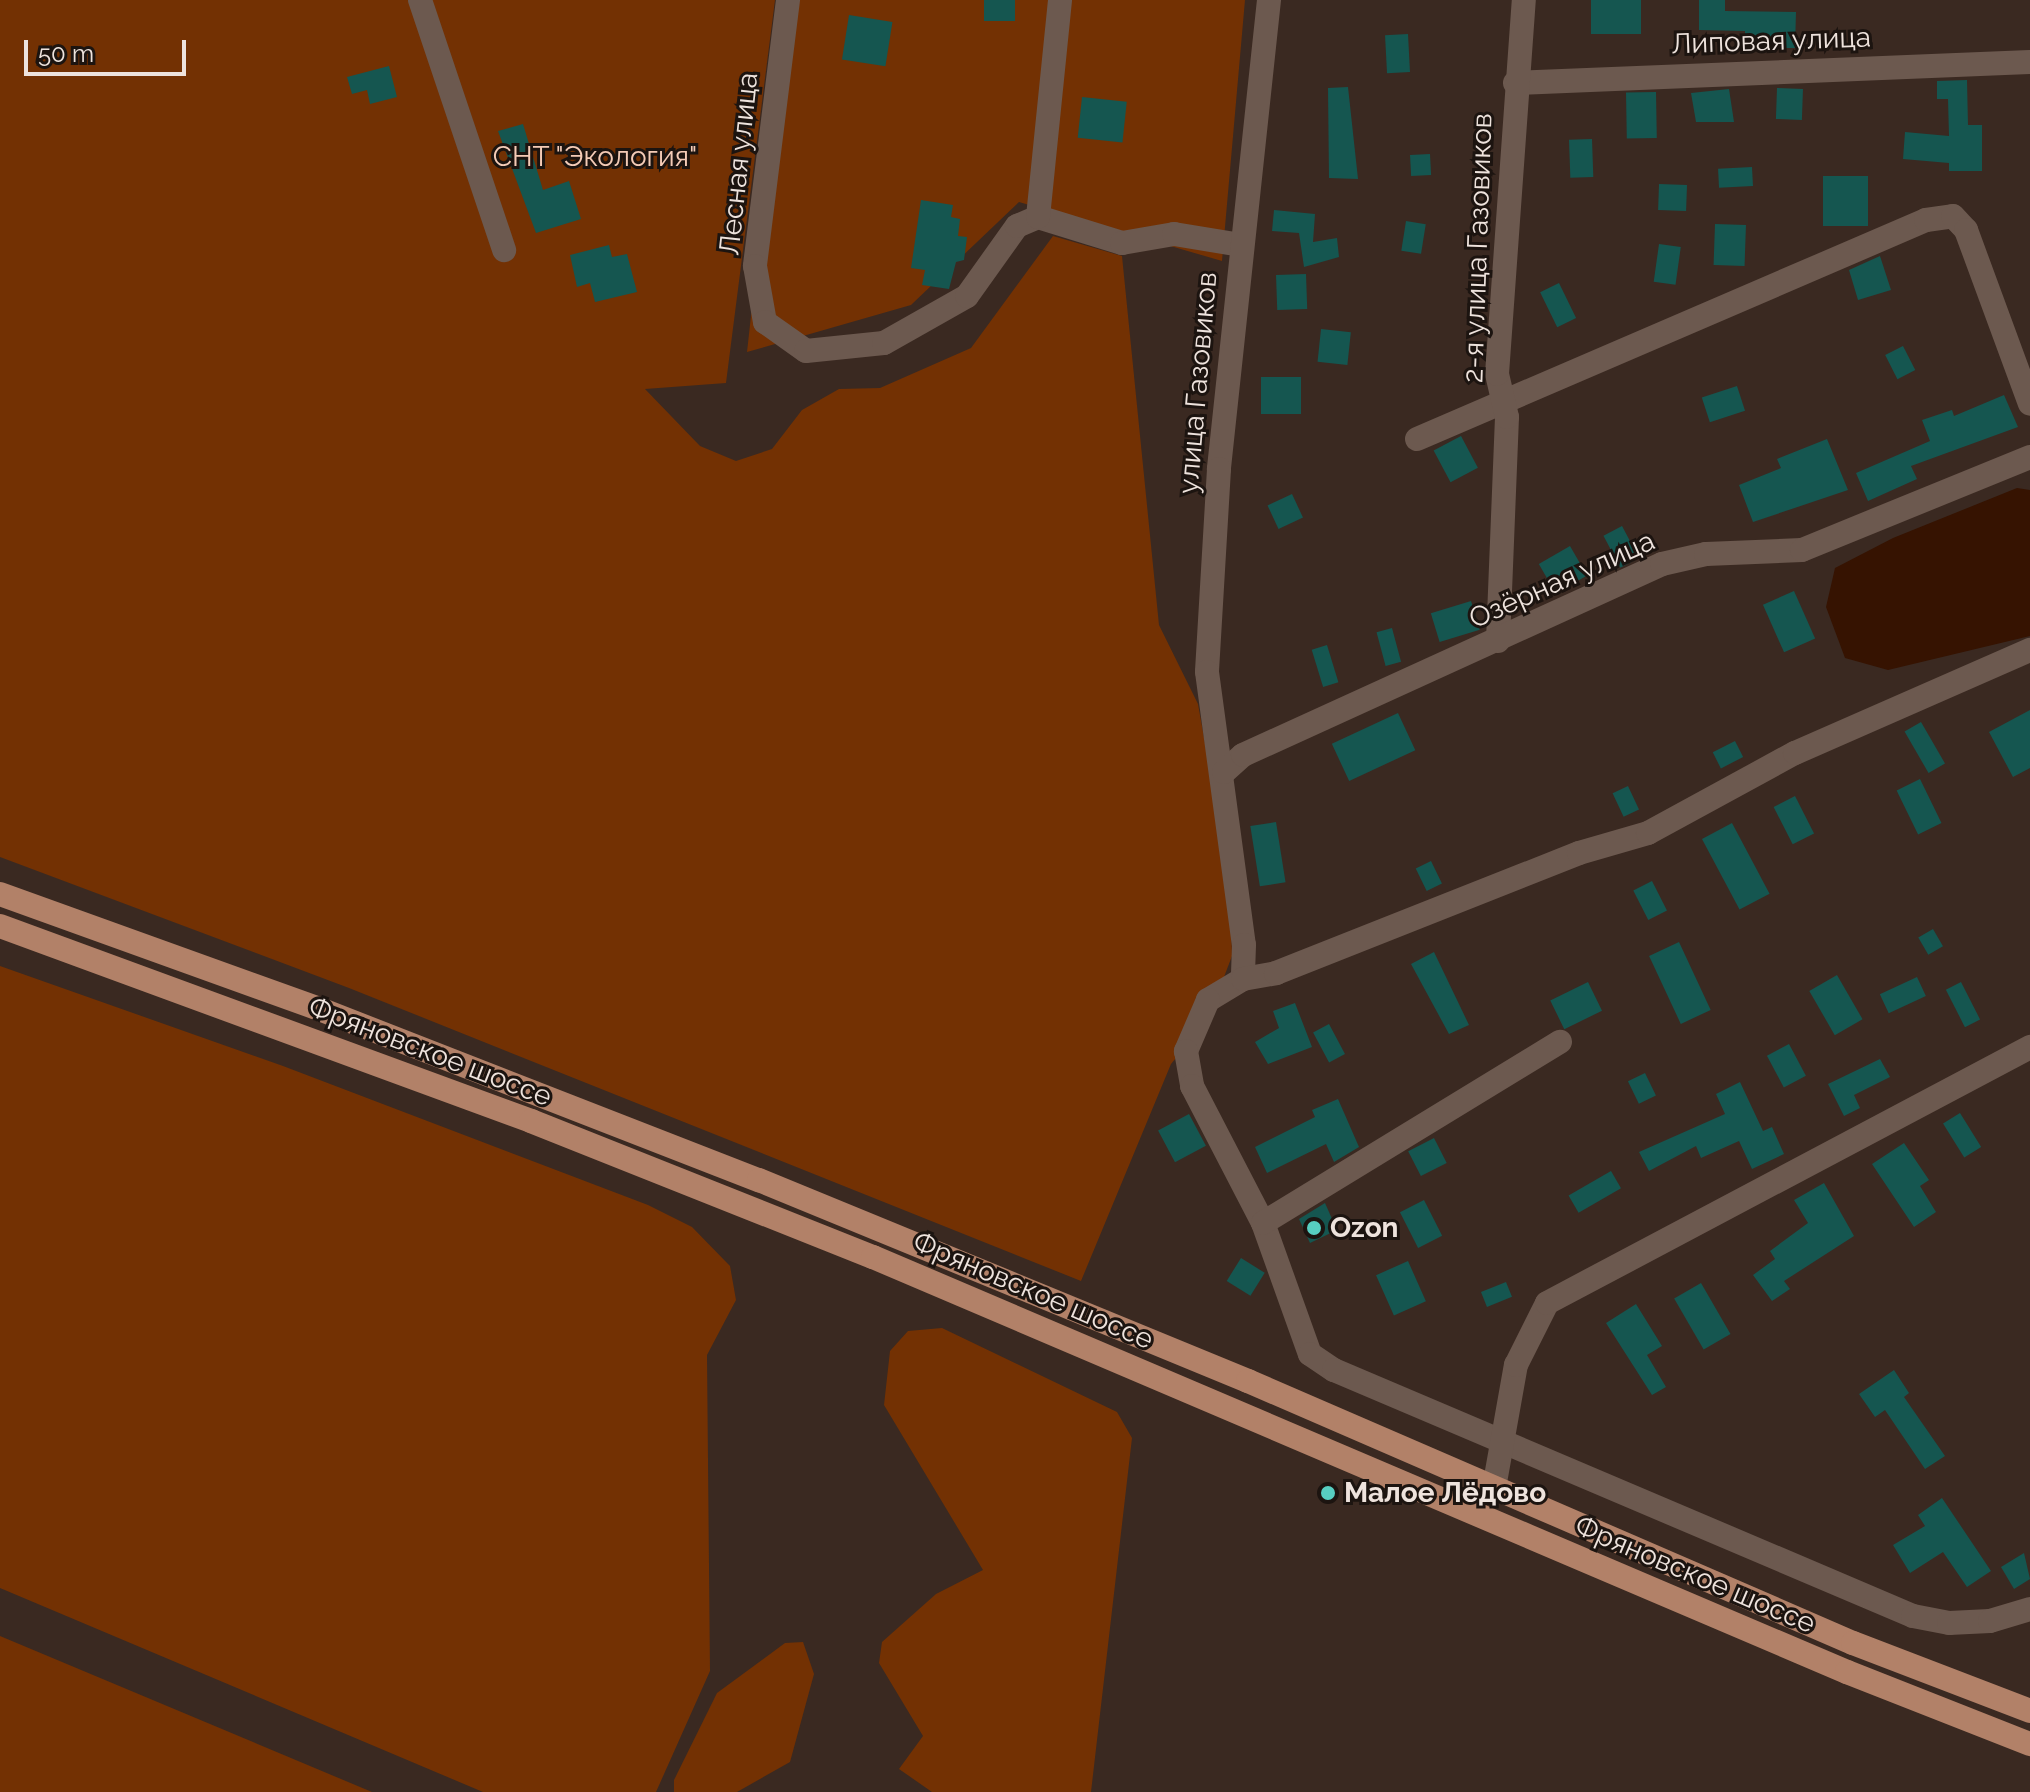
<!DOCTYPE html>
<html>
<head>
<meta charset="utf-8">
<style>
  body { margin:0 }
  #map { position:relative; width:2030px; height:1792px; overflow:hidden; background:#3a2921; font-family:Raleway,sans-serif }
  div>[style] { position:absolute }
  [style*='--x'] { left:calc(var(--x)*1px); top:calc(var(--y)*1px); width:calc(var(--w)*1px); rotate:calc(var(--a)*1deg) }
  .green>* { inset:0; background:#733103 }
  .water>* { inset:0; background:#361301 }
  .building>* { inset:0; background:#155650; transform-origin:0 0 }
  .minor>* { height:24px; margin:-12px; padding:0 12px; transform-origin:12px; border-radius:12px; background:#6c594f }
  .major>* { height:24px; margin:-12px; padding:0 12px; transform-origin:12px; border-radius:12px; background:#b28168 }
  .dots>* { width:22px; height:22px; translate:-50% -50%; box-sizing:border-box; border:4px solid #1c1410; border-radius:50% }
  span { translate:-50% -50%; white-space:nowrap; text-align:center; line-height:1.15; -webkit-text-stroke:6px #1c1410; paint-order:stroke }
  .street-label { font-size:28px; color:#eee3dd }
  .park-label { font-size:28px; color:#f4cbb6 }
  .poi-label { font-size:28px; color:#eee3dd; font-weight:700 }
  .left { translate:0 -50%; text-align:left }
  .scale { position:absolute; left:24px; top:40px; width:162px; height:36px; box-sizing:border-box; border:4px solid #eee3dd; border-top:0; padding-left:10px; font-size:24px; line-height:28px; white-space:nowrap; color:#eee3dd; -webkit-text-stroke:6px #1c1410; paint-order:stroke }
</style>
</head>
<body>
<div id="map">
  <div class="green">
    <div style="clip-path:polygon(0 0,775px 0,726px 383px,645px 389px,700px 446px,736px 461px,772px 449px,802px 410px,839px 389px,880px 388px,971px 348px,1053px 236px,1122px 256px,1159px 625px,1198px 704px,1230px 883px,1232px 956px,1208px 1019px,1171px 1064px,1081px 1281px,349px 988px,0 857px)"></div>
    <div style="clip-path:polygon(786px 0,1245px 0,1222px 261px,1019px 202px,911px 305px,747px 352px)"></div>
    <div style="clip-path:polygon(0 966px,283px 1066px,648px 1205px,692px 1227px,730px 1266px,736px 1300px,707px 1355px,710px 1671px,656px 1792px,483px 1792px,0 1588px)"></div>
    <div style="clip-path:polygon(942px 1328px,1117px 1412px,1132px 1438px,1091px 1792px,932px 1792px,899px 1769px,923px 1736px,879px 1663px,882px 1642px,936px 1594px,983px 1570px,884px 1405px,890px 1351px,908px 1331px)"></div>
    <div style="clip-path:polygon(0 1636px,372px 1792px,0 1792px)"></div>
    <div style="clip-path:polygon(803px 1642px,814px 1674px,790px 1762px,737px 1792px,674px 1792px,674px 1780px,717px 1693px,785px 1643px)"></div>
  </div>
  <div class="water">
    <div style="clip-path:polygon(2017px 488px,2030px 490px,2030px 636px,1888px 670px,1845px 658px,1826px 607px,1835px 568px,1893px 538px)"></div>
  </div>
  <div class="building">
    <div style="left:984px;top:0;width:31px;height:21px"></div>
    <div style="left:1591px;top:0;width:50px;height:34px"></div>
    <div style="clip-path:polygon(1699px 0,1725px 0,1725px 11px,1796px 12px,1795px 48px,1745px 48px,1745px 31px,1699px 30px)"></div>
    <div style="left:849px;top:15px;width:44px;height:45px;rotate:9deg"></div>
    <div style="left:1408px;top:34px;width:38px;height:23px;rotate:87deg"></div>
    <div style="clip-path:polygon(389px 66px,397px 97px,370px 104px,367px 90px,352px 94px,347px 77px)"></div>
    <div style="clip-path:polygon(1967px 80px,1968px 125px,1982px 125px,1982px 171px,1949px 171px,1949px 163px,1903px 159px,1905px 132px,1949px 136px,1948px 99px,1937px 99px,1937px 81px)"></div>
    <div style="clip-path:polygon(1348px 87px,1358px 179px,1329px 178px,1328px 88px)"></div>
    <div style="left:1777px;top:88px;width:26px;height:31px;rotate:2deg"></div>
    <div style="clip-path:polygon(1729px 89px,1734px 122px,1696px 122px,1691px 93px)"></div>
    <div style="left:1656px;top:92px;width:46px;height:30px;rotate:89deg"></div>
    <div style="left:1082px;top:97px;width:45px;height:41px;rotate:6deg"></div>
    <div style="clip-path:polygon(523px 124px,543px 190px,569px 181px,581px 219px,536px 233px,498px 131px)"></div>
    <div style="left:1592px;top:139px;width:38px;height:23px;rotate:88deg"></div>
    <div style="left:1430px;top:154px;width:21px;height:20px;rotate:87deg"></div>
    <div style="left:1752px;top:167px;width:19px;height:34px;rotate:87deg"></div>
    <div style="left:1823px;top:176px;width:45px;height:50px"></div>
    <div style="left:1687px;top:185px;width:26px;height:28px;rotate:92deg"></div>
    <div style="clip-path:polygon(921px 200px,953px 205px,951px 217px,960px 219px,958px 236px,967px 237px,964px 260px,956px 262px,949px 289px,922px 285px,925px 270px,911px 268px)"></div>
    <div style="clip-path:polygon(1274px 210px,1315px 214px,1313px 242px,1337px 238px,1339px 257px,1304px 267px,1299px 233px,1272px 231px)"></div>
    <div style="left:1406px;top:221px;width:20px;height:30px;rotate:9deg"></div>
    <div style="left:1715px;top:224px;width:31px;height:41px;rotate:2deg"></div>
    <div style="left:1659px;top:244px;width:22px;height:38px;rotate:8deg"></div>
    <div style="clip-path:polygon(609px 245px,612px 257px,627px 254px,637px 292px,595px 302px,590px 283px,577px 287px,570px 255px)"></div>
    <div style="clip-path:polygon(1880px 256px,1891px 290px,1858px 300px,1849px 270px)"></div>
    <div style="left:1306px;top:274px;width:35px;height:30px;rotate:88deg"></div>
    <div style="left:1559px;top:283px;width:39px;height:21px;rotate:64deg"></div>
    <div style="left:1321px;top:329px;width:30px;height:33px;rotate:6deg"></div>
    <div style="left:1903px;top:346px;width:27px;height:20px;rotate:63deg"></div>
    <div style="left:1261px;top:377px;width:40px;height:37px"></div>
    <div style="left:1737px;top:386px;width:26px;height:37px;rotate:72deg"></div>
    <div style="clip-path:polygon(2004px 395px,2018px 427px,1911px 466px,1917px 479px,1868px 501px,1856px 473px,1930px 441px,1922px 420px,1952px 410px,1954px 416px)"></div>
    <div style="left:1461px;top:436px;width:36px;height:31px;rotate:62deg"></div>
    <div style="clip-path:polygon(1827px 439px,1848px 490px,1753px 522px,1739px 485px,1781px 468px,1777px 459px)"></div>
    <div style="left:1292px;top:494px;width:26px;height:27px;rotate:65deg"></div>
    <div style="left:1622px;top:526px;width:36px;height:21px;rotate:62deg"></div>
    <div style="left:1570px;top:546px;width:34px;height:36px;rotate:60deg"></div>
    <div style="left:1794px;top:591px;width:52px;height:34px;rotate:66deg"></div>
    <div style="left:1471px;top:601px;width:30px;height:42px;rotate:73deg"></div>
    <div style="left:1392px;top:628px;width:35px;height:16px;rotate:75deg"></div>
    <div style="left:1327px;top:645px;width:39px;height:16px;rotate:73deg"></div>
    <div style="clip-path:polygon(2030px 710px,2030px 768px,2013px 777px,1989px 732px)"></div>
    <div style="left:1398px;top:713px;width:41px;height:73px;rotate:65deg"></div>
    <div style="left:1921px;top:722px;width:48px;height:19px;rotate:60deg"></div>
    <div style="left:1735px;top:741px;width:18px;height:25px;rotate:63deg"></div>
    <div style="left:1920px;top:779px;width:49px;height:26px;rotate:64deg"></div>
    <div style="left:1628px;top:786px;width:26px;height:17px;rotate:65deg"></div>
    <div style="left:1795px;top:796px;width:42px;height:24px;rotate:63deg"></div>
    <div style="left:1276px;top:822px;width:61px;height:26px;rotate:81deg"></div>
    <div style="left:1732px;top:823px;width:80px;height:34px;rotate:62deg"></div>
    <div style="left:1431px;top:861px;width:25px;height:17px;rotate:64deg"></div>
    <div style="left:1652px;top:881px;width:33px;height:21px;rotate:63deg"></div>
    <div style="left:1933px;top:929px;width:20px;height:17px;rotate:60deg"></div>
    <div style="left:1679px;top:942px;width:75px;height:33px;rotate:65deg"></div>
    <div style="clip-path:polygon(1434px 952px,1469px 1025px,1449px 1034px,1411px 964px)"></div>
    <div style="left:1837px;top:975px;width:51px;height:32px;rotate:60deg"></div>
    <div style="left:1917px;top:977px;width:21px;height:41px;rotate:65deg"></div>
    <div style="left:1588px;top:982px;width:32px;height:42px;rotate:64deg"></div>
    <div style="left:1961px;top:982px;width:42px;height:17px;rotate:63deg"></div>
    <div style="clip-path:polygon(1295px 1003px,1312px 1047px,1268px 1064px,1255px 1042px,1279px 1028px,1273px 1011px)"></div>
    <div style="left:1329px;top:1024px;width:34px;height:18px;rotate:62deg"></div>
    <div style="left:1789px;top:1044px;width:36px;height:25px;rotate:62deg"></div>
    <div style="clip-path:polygon(1880px 1059px,1890px 1077px,1854px 1095px,1860px 1108px,1844px 1116px,1828px 1084px)"></div>
    <div style="left:1645px;top:1073px;width:25px;height:19px;rotate:64deg"></div>
    <div style="clip-path:polygon(1740px 1082px,1763px 1131px,1772px 1127px,1784px 1154px,1752px 1169px,1739px 1141px,1701px 1158px,1696px 1146px,1649px 1171px,1639px 1152px,1725px 1114px,1716px 1094px)"></div>
    <div style="clip-path:polygon(1338px 1099px,1359px 1147px,1334px 1162px,1326px 1144px,1267px 1173px,1255px 1147px,1315px 1117px,1312px 1110px)"></div>
    <div style="left:1960px;top:1113px;width:40px;height:20px;rotate:58deg"></div>
    <div style="left:1189px;top:1114px;width:36px;height:35px;rotate:62deg"></div>
    <div style="left:1434px;top:1138px;width:28px;height:29px;rotate:63deg"></div>
    <div style="clip-path:polygon(1904px 1143px,1929px 1180px,1920px 1186px,1936px 1212px,1914px 1227px,1872px 1164px)"></div>
    <div style="left:1611px;top:1171px;width:20px;height:49px;rotate:60deg"></div>
    <div style="clip-path:polygon(1824px 1183px,1854px 1236px,1784px 1281px,1790px 1289px,1772px 1301px,1753px 1275px,1775px 1259px,1770px 1251px,1808px 1223px,1794px 1200px)"></div>
    <div style="left:1424px;top:1200px;width:40px;height:27px;rotate:63deg"></div>
    <div style="clip-path:polygon(1325px 1203px,1337px 1230px,1310px 1243px,1299px 1219px)"></div>
    <div style="left:1241px;top:1258px;width:28px;height:27px;rotate:32deg"></div>
    <div style="left:1408px;top:1261px;width:44px;height:35px;rotate:66deg"></div>
    <div style="left:1506px;top:1282px;width:16px;height:27px;rotate:68deg"></div>
    <div style="left:1701px;top:1283px;width:59px;height:31px;rotate:60deg"></div>
    <div style="clip-path:polygon(1636px 1304px,1662px 1346px,1647px 1355px,1666px 1387px,1652px 1395px,1606px 1323px)"></div>
    <div style="clip-path:polygon(1894px 1370px,1909px 1393px,1904px 1397px,1945px 1456px,1925px 1469px,1885px 1410px,1875px 1417px,1859px 1394px)"></div>
    <div style="clip-path:polygon(1942px 1498px,1991px 1571px,1967px 1587px,1943px 1552px,1910px 1573px,1893px 1545px,1925px 1526px,1918px 1515px)"></div>
    <div style="clip-path:polygon(2024px 1553px,2030px 1579px,2014px 1589px,2001px 1567px)"></div>
  </div>
  <div class="minor">
    <div style="--x:420;--y:0;--w:264;--a:71.4"></div>
    <div style="--x:788;--y:0;--w:268;--a:97.1"></div>
    <div style="--x:755;--y:266;--w:57;--a:79.9"></div>
    <div style="--x:765;--y:322;--w:50;--a:35.3"></div>
    <div style="--x:806;--y:351;--w:78;--a:-5.9"></div>
    <div style="--x:884;--y:343;--w:95;--a:-29.5"></div>
    <div style="--x:967;--y:296;--w:86;--a:-54.5"></div>
    <div style="--x:1017;--y:226;--w:23;--a:-23"></div>
    <div style="--x:1038;--y:217;--w:88;--a:17.2"></div>
    <div style="--x:1122;--y:243;--w:53;--a:-9.8"></div>
    <div style="--x:1174;--y:234;--w:68;--a:9.3"></div>
    <div style="--x:1269;--y:0;--w:472;--a:96.1"></div>
    <div style="--x:1219;--y:469;--w:203;--a:93.4"></div>
    <div style="--x:1207;--y:672;--w:275;--a:82.3"></div>
    <div style="--x:1244;--y:945;--w:34;--a:92"></div>
    <div style="--x:1243;--y:979;--w:41;--a:149"></div>
    <div style="--x:1208;--y:1000;--w:56;--a:113.3"></div>
    <div style="--x:1186;--y:1051;--w:36;--a:80"></div>
    <div style="--x:1192;--y:1086;--w:154;--a:62.6"></div>
    <div style="--x:1263;--y:1223;--w:139;--a:70.3"></div>
    <div style="--x:1310;--y:1354;--w:29;--a:34"></div>
    <div style="--x:1334;--y:1370;--w:629;--a:23.02"></div>
    <div style="--x:1913;--y:1616;--w:37;--a:11"></div>
    <div style="--x:1949;--y:1623;--w:41;--a:-2.8"></div>
    <div style="--x:1990;--y:1621;--w:42;--a:-16.7"></div>
    <div style="--x:1515;--y:83;--w:515;--a:-2.34"></div>
    <div style="--x:1038;--y:217;--w:218;--a:-84.2"></div>
    <div style="--x:1417;--y:439;--w:554;--a:-23.28"></div>
    <div style="--x:1926;--y:220;--w:27;--a:-8"></div>
    <div style="--x:1953;--y:216;--w:19;--a:47"></div>
    <div style="--x:1966;--y:230;--w:185;--a:69.8"></div>
    <div style="--x:1498;--y:641;--w:224;--a:-87.7"></div>
    <div style="--x:1507;--y:417;--w:44;--a:-103.1"></div>
    <div style="--x:1497;--y:374;--w:375;--a:-85.9"></div>
    <div style="--x:1224;--y:772;--w:25;--a:-42"></div>
    <div style="--x:1243;--y:755;--w:460;--a:-24.5"></div>
    <div style="--x:1662;--y:564;--w:45;--a:-12.8"></div>
    <div style="--x:1706;--y:554;--w:96;--a:-2.4"></div>
    <div style="--x:1802;--y:550;--w:246;--a:-22.2"></div>
    <div style="--x:1243;--y:979;--w:34;--a:-10"></div>
    <div style="--x:1276;--y:973;--w:326;--a:-21.6"></div>
    <div style="--x:1579;--y:853;--w:72;--a:-16.2"></div>
    <div style="--x:1648;--y:833;--w:167;--a:-28.6"></div>
    <div style="--x:1795;--y:753;--w:257;--a:-23.7"></div>
    <div style="--x:1263;--y:1223;--w:348;--a:-31.4"></div>
    <div style="--x:1494;--y:1488;--w:125;--a:-79.9"></div>
    <div style="--x:1516;--y:1365;--w:69;--a:-63.4"></div>
    <div style="--x:1547;--y:1303;--w:547;--a:-27.92"></div>
  </div>
  <div class="major">
    <div style="--x:0;--y:894;--w:342;--a:19.8"></div>
    <div style="--x:322;--y:1010;--w:469;--a:21.3"></div>
    <div style="--x:759;--y:1180;--w:529;--a:22.34"></div>
    <div style="--x:1248;--y:1381;--w:659;--a:23.42"></div>
    <div style="--x:1853;--y:1643;--w:190;--a:21"></div>
    <div style="--x:0;--y:926;--w:566;--a:20.16"></div>
    <div style="--x:531;--y:1121;--w:368;--a:21.7"></div>
    <div style="--x:873;--y:1257;--w:1059;--a:23.08"></div>
    <div style="--x:1847;--y:1672;--w:197;--a:21.5"></div>
  </div>
  <div class="dots">
    <div style="left:1314px;top:1228px;background:#57cec1"></div>
    <div style="left:1328px;top:1493px;background:#57cec1"></div>
  </div>
  <div class="street-label">
    <span style="left:1771px;top:41px;rotate:-2deg">Липовая улица</span>
    <span style="left:739px;top:164px;rotate:-84deg">Лесная улица</span>
    <span style="left:1478px;top:248px;rotate:-88deg">2-я улица Газовиков</span>
    <span style="left:1198px;top:383px;rotate:-85deg">улица Газовиков</span>
    <span style="left:1562px;top:580px;rotate:-24deg">Озёрная улица</span>
    <span style="left:430px;top:1052px;rotate:21deg">Фряновское шоссе</span>
    <span style="left:1033px;top:1291px;rotate:23deg">Фряновское шоссе</span>
    <span style="left:1695px;top:1575px;rotate:23deg">Фряновское шоссе</span>
  </div>
  <div class="park-label">
    <span style="left:595px;top:157px">СНТ "Экология"</span>
  </div>
  <div class="poi-label">
    <span class="left" style="left:1330px;top:1228px">Ozon</span>
    <span class="left" style="left:1344px;top:1493px">Малое Лёдово</span>
  </div>
  <div class="scale">50 m</div>
</div>
</body>
</html>
